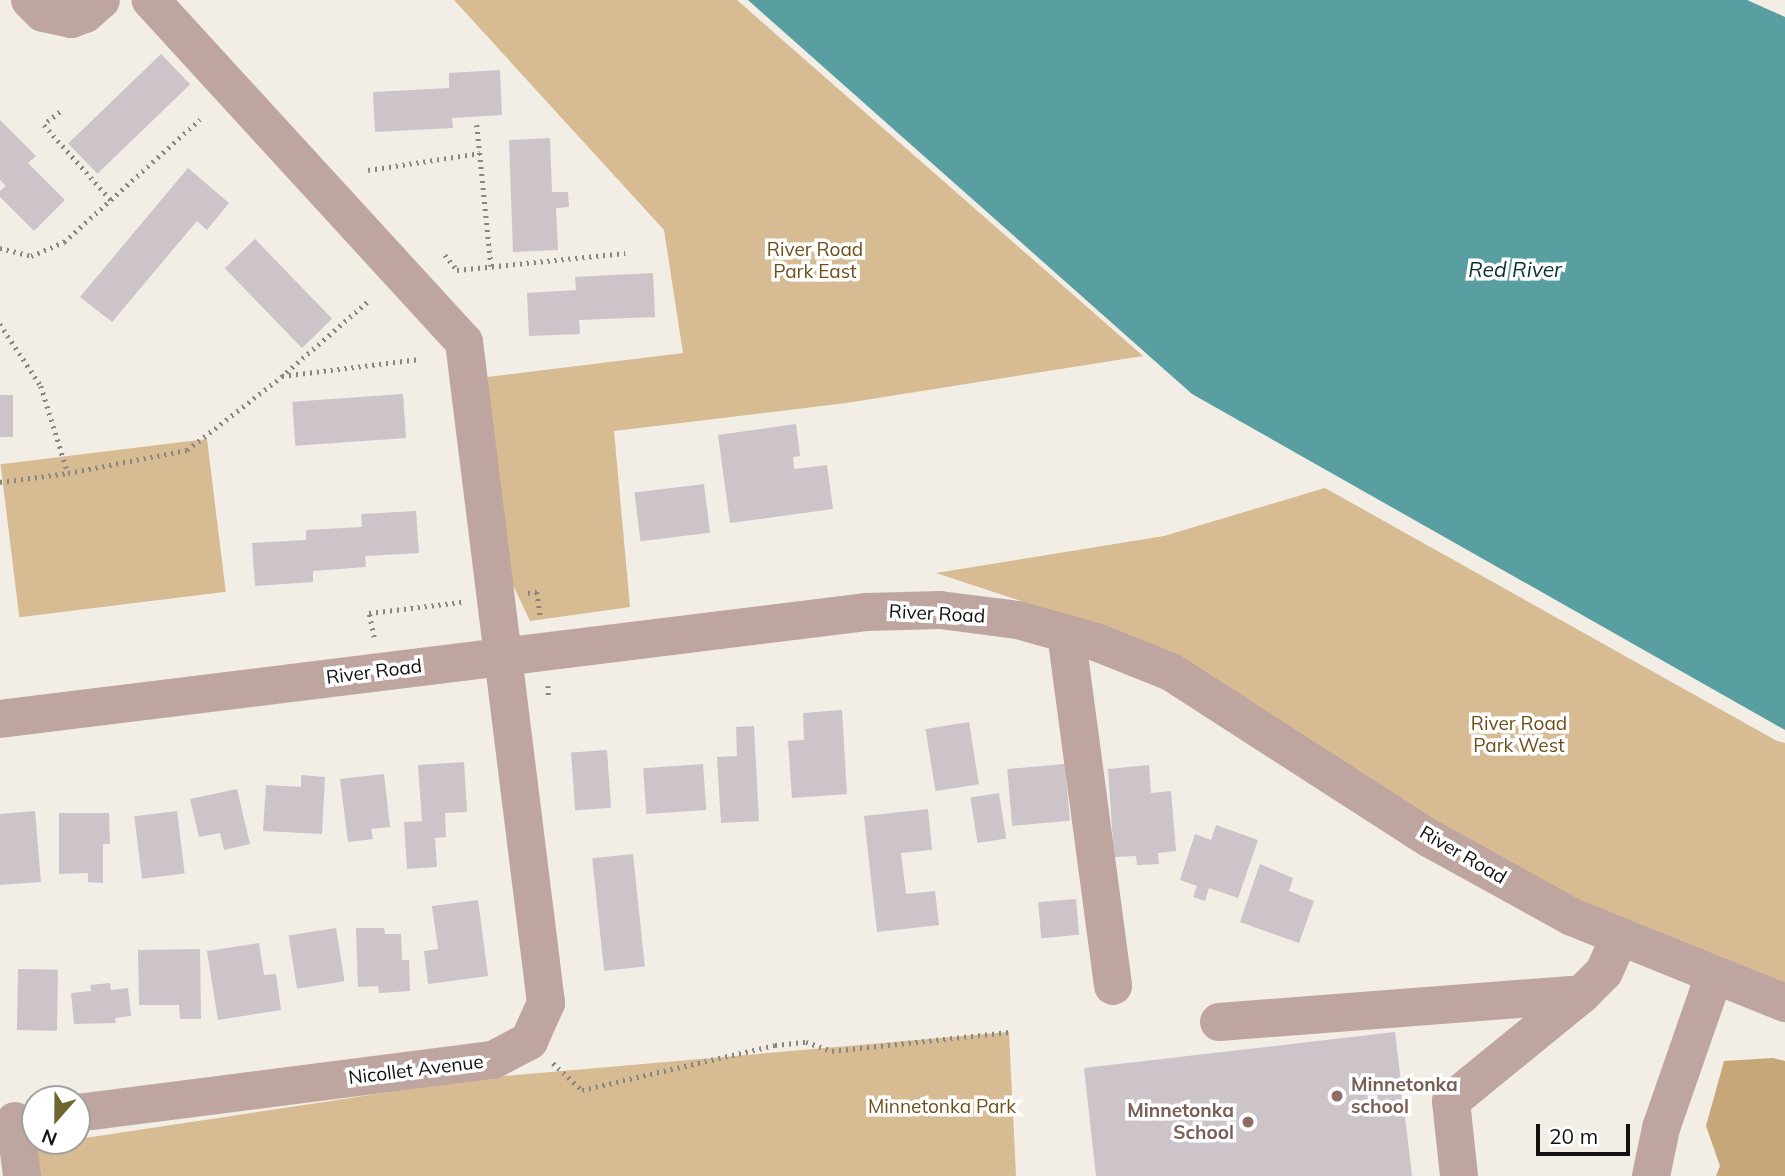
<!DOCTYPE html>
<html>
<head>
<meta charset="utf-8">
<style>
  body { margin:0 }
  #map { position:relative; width:1785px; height:1176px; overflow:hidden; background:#f2ede5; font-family:Mulish,sans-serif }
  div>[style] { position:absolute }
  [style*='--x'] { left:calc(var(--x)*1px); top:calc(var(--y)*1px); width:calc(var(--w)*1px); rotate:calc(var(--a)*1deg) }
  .green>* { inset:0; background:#d7bb92; transform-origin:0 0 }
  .forest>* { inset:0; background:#c6a77a }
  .water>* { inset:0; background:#599fa2 }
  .building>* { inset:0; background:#ccc4c9; transform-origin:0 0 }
  .path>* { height:4.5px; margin-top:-2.25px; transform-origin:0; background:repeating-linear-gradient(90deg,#898681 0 2px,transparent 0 7px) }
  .minor>* { height:38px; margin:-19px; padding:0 19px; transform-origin:19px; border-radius:19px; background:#bfa5a0 }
  .dots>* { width:19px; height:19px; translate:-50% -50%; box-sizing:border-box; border:4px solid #fff; border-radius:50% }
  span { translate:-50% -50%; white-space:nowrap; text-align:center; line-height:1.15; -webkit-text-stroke:7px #fff; paint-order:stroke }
  .park-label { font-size:19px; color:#6e4e19 }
  .street-label { font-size:19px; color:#13110f }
  .education-label { font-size:19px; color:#785e54; font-weight:700 }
  .left { translate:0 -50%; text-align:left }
  .right { translate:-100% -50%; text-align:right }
  .water-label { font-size:21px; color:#0b3031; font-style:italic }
  .north { position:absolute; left:21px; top:1085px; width:70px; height:70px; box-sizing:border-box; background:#fff; border:2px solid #a1a09f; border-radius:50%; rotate:201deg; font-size:19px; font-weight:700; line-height:28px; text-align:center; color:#13110f }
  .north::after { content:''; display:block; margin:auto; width:24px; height:32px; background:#706632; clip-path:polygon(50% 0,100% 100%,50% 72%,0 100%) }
  .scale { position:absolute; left:1536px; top:1124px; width:94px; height:32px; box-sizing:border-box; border:4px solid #13110f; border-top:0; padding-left:9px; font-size:21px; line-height:24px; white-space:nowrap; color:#13110f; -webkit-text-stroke:5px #fff; paint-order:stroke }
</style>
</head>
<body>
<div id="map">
  <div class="green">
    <div style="clip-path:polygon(454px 0,737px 0,1143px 356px,846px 403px,614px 431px,630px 607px,530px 621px,512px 583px,487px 377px,683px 353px,664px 230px)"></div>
    <div style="left:207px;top:439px;width:154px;height:208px;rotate:83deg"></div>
    <div style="clip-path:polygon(1325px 488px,1777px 741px,1785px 743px,1785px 989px,1594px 912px,1024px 602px,936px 573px,1164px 536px)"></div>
    <div style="clip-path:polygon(1009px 1032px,1016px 1176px,35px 1176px,32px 1146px,482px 1078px)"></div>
  </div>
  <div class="forest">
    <div style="clip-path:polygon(1773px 1058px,1785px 1061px,1785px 1176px,1716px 1176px,1720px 1166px,1706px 1126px,1724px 1061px)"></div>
  </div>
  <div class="water">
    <div style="clip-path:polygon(748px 0,1747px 0,1785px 17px,1785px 730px,1192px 394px)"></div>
  </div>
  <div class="building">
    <div style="left:161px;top:54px;width:42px;height:129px;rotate:46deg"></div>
    <div style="clip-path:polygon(500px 70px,502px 115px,452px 118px,453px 128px,375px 132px,373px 92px,449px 88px,449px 73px)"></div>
    <div style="clip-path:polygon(0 120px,36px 156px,28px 163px,65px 200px,34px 231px,0 197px,0 191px,6px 186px,0 180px)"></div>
    <div style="clip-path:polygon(550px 138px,552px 192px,568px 192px,569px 207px,556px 208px,558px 250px,513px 252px,509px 140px)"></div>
    <div style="clip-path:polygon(188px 168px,229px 203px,207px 230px,197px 221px,112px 322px,80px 297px)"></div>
    <div style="left:255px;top:239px;width:111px;height:42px;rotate:46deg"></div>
    <div style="clip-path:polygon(653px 273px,655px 317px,579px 320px,580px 334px,529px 336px,527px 293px,576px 290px,575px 277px)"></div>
    <div style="left:403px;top:394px;width:44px;height:111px;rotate:86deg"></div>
    <div style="left:0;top:395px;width:13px;height:42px"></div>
    <div style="clip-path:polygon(796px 424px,800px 456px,793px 457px,794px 469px,827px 465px,833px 509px,730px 523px,718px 435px)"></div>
    <div style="left:704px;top:484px;width:49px;height:70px;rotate:83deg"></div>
    <div style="clip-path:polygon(416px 511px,419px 553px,365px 556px,366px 567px,313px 571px,313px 582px,255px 586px,252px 543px,306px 540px,306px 530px,362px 527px,361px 514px)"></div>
    <div style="clip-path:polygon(842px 710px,847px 794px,792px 798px,788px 741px,804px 740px,803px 713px)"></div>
    <div style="left:969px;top:722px;width:63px;height:44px;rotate:81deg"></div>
    <div style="clip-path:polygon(754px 726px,759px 821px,721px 823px,717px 757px,737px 756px,736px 727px)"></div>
    <div style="left:607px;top:750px;width:58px;height:36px;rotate:86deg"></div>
    <div style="clip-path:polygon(464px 762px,467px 812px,445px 813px,446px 837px,435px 838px,437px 867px,407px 869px,404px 822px,422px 821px,418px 765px)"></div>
    <div style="left:703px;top:764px;width:46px;height:60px;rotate:86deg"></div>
    <div style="left:1065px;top:764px;width:57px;height:58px;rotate:85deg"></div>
    <div style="clip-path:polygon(1149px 765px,1151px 793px,1171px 791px,1176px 851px,1158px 853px,1159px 864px,1137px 865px,1136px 856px,1114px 857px,1108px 769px)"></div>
    <div style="clip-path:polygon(384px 774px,390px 827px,371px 829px,373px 839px,348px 842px,340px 779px)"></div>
    <div style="clip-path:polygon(301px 775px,325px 777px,322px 834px,263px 831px,266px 785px,301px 787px)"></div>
    <div style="clip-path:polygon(237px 789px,250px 844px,224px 850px,220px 833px,199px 837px,190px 799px)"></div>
    <div style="left:999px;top:793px;width:46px;height:29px;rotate:81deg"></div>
    <div style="clip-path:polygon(928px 809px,932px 850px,901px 853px,906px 894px,935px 891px,939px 925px,877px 932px,864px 816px)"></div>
    <div style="clip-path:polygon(35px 811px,41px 882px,0 885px,0 814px)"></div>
    <div style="left:177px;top:811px;width:63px;height:43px;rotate:83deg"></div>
    <div style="clip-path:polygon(59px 813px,109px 813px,110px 844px,103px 844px,103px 883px,88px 882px,88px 873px,59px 874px)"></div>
    <div style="clip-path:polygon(1216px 825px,1258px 840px,1238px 898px,1209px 888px,1205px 901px,1193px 897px,1197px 886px,1180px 880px,1195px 834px,1211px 840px)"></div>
    <div style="left:633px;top:854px;width:113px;height:41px;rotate:84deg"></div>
    <div style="clip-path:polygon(1260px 864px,1293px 878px,1289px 891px,1314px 901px,1299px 943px,1240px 922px)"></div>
    <div style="left:1076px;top:899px;width:36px;height:38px;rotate:85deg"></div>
    <div style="clip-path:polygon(478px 900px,488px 976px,428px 984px,424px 951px,438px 949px,432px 906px)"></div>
    <div style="left:336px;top:928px;width:54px;height:48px;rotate:81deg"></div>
    <div style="clip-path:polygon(356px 928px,384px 928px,385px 934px,401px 934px,402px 960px,409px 960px,410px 991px,379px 993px,378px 986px,358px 987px)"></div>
    <div style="clip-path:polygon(259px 943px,264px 975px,276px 974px,281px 1010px,218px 1020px,207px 951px)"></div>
    <div style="clip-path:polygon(200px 949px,201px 1019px,180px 1019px,179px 1005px,139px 1005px,138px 950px)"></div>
    <div style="left:18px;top:969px;width:40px;height:61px;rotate:1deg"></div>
    <div style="clip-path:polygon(110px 983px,111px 990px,128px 988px,131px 1016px,115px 1018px,116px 1023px,74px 1024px,71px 993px,91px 991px,90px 985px)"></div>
    <div style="clip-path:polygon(1395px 1032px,1412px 1176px,1096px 1176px,1084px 1068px)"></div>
  </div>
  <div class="path">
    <div style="--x:60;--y:112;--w:21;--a:141"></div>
    <div style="--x:44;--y:125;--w:101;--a:48.2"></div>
    <div style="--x:477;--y:125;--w:142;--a:84.3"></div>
    <div style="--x:368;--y:170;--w:113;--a:-8.6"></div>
    <div style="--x:0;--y:248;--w:32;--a:14"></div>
    <div style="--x:31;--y:256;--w:36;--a:-23"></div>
    <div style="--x:64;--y:242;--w:183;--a:-42.1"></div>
    <div style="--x:445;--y:255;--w:19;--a:51"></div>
    <div style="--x:457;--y:270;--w:169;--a:-5.8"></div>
    <div style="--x:0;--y:324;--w:74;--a:56.5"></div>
    <div style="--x:41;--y:386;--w:91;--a:72.8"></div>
    <div style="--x:282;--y:376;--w:139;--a:-7"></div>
    <div style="--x:0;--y:482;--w:69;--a:-7.5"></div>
    <div style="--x:68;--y:473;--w:121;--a:-10.9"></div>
    <div style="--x:187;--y:450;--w:119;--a:-37.8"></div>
    <div style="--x:281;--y:377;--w:114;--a:-41.1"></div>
    <div style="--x:528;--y:593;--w:9;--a:-6"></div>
    <div style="--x:537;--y:592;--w:27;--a:82"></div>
    <div style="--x:374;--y:637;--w:25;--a:-102"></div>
    <div style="--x:369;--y:613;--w:93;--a:-6.8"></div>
    <div style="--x:548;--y:686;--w:13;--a:86"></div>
    <div style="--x:553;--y:1063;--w:40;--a:43"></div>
    <div style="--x:582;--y:1090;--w:198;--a:-13.1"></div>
    <div style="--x:775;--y:1045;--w:31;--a:-6"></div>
    <div style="--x:806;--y:1042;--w:28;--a:19"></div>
    <div style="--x:832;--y:1051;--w:178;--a:-6.1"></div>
  </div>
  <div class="minor">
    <div style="--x:30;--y:0;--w:18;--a:45"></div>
    <div style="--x:43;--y:13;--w:29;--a:12"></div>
    <div style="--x:71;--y:19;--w:15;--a:-20"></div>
    <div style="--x:85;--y:14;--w:21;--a:-41"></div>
    <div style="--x:1066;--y:633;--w:356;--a:82.4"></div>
    <div style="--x:0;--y:719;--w:874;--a:-7.04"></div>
    <div style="--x:867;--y:612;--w:73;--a:-1.6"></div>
    <div style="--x:940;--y:610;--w:79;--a:7.3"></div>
    <div style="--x:1018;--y:620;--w:81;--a:15.8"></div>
    <div style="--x:1096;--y:642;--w:81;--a:21.8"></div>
    <div style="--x:1171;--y:672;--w:307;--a:32.8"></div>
    <div style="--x:1429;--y:838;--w:163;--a:28.9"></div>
    <div style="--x:1572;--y:917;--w:230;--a:22"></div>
    <div style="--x:1219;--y:1022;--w:364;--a:-4.4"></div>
    <div style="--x:77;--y:1113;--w:419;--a:-7.3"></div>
    <div style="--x:493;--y:1060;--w:41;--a:-27.8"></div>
    <div style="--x:529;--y:1041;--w:42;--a:-65.9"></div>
    <div style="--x:546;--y:1003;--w:666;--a:-97.07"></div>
    <div style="--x:464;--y:342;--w:464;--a:-132.5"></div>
    <div style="--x:15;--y:1121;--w:55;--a:82.7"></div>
    <div style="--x:1459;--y:1176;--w:75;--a:-96.1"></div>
    <div style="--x:1451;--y:1101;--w:169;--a:-39.2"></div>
    <div style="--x:1582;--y:994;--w:31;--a:-45"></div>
    <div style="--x:1604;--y:972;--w:37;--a:-66"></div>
    <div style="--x:1651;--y:1176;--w:49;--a:-78.2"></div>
    <div style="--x:1661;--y:1128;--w:161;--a:-70.8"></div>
  </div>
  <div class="dots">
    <div style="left:1337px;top:1096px;background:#8d6e63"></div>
    <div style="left:1248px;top:1122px;background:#8d6e63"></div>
  </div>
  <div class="park-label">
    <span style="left:815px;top:261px">River Road<br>Park East</span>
    <span style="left:1519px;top:735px">River Road<br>Park West</span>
    <span style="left:942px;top:1107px">Minnetonka Park</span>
  </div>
  <div class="street-label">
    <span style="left:937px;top:614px;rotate:3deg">River Road</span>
    <span style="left:374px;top:672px;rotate:-7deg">River Road</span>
    <span style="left:1463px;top:855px;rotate:30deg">River Road</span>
    <span style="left:416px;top:1070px;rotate:-7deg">Nicollet Avenue</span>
  </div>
  <div class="education-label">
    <span class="left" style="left:1351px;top:1096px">Minnetonka<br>school</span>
    <span class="right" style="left:1234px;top:1122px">Minnetonka<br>School</span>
  </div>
  <div class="water-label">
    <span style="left:1515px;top:269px">Red River</span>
  </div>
  <div class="north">N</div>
  <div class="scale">20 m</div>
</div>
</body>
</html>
